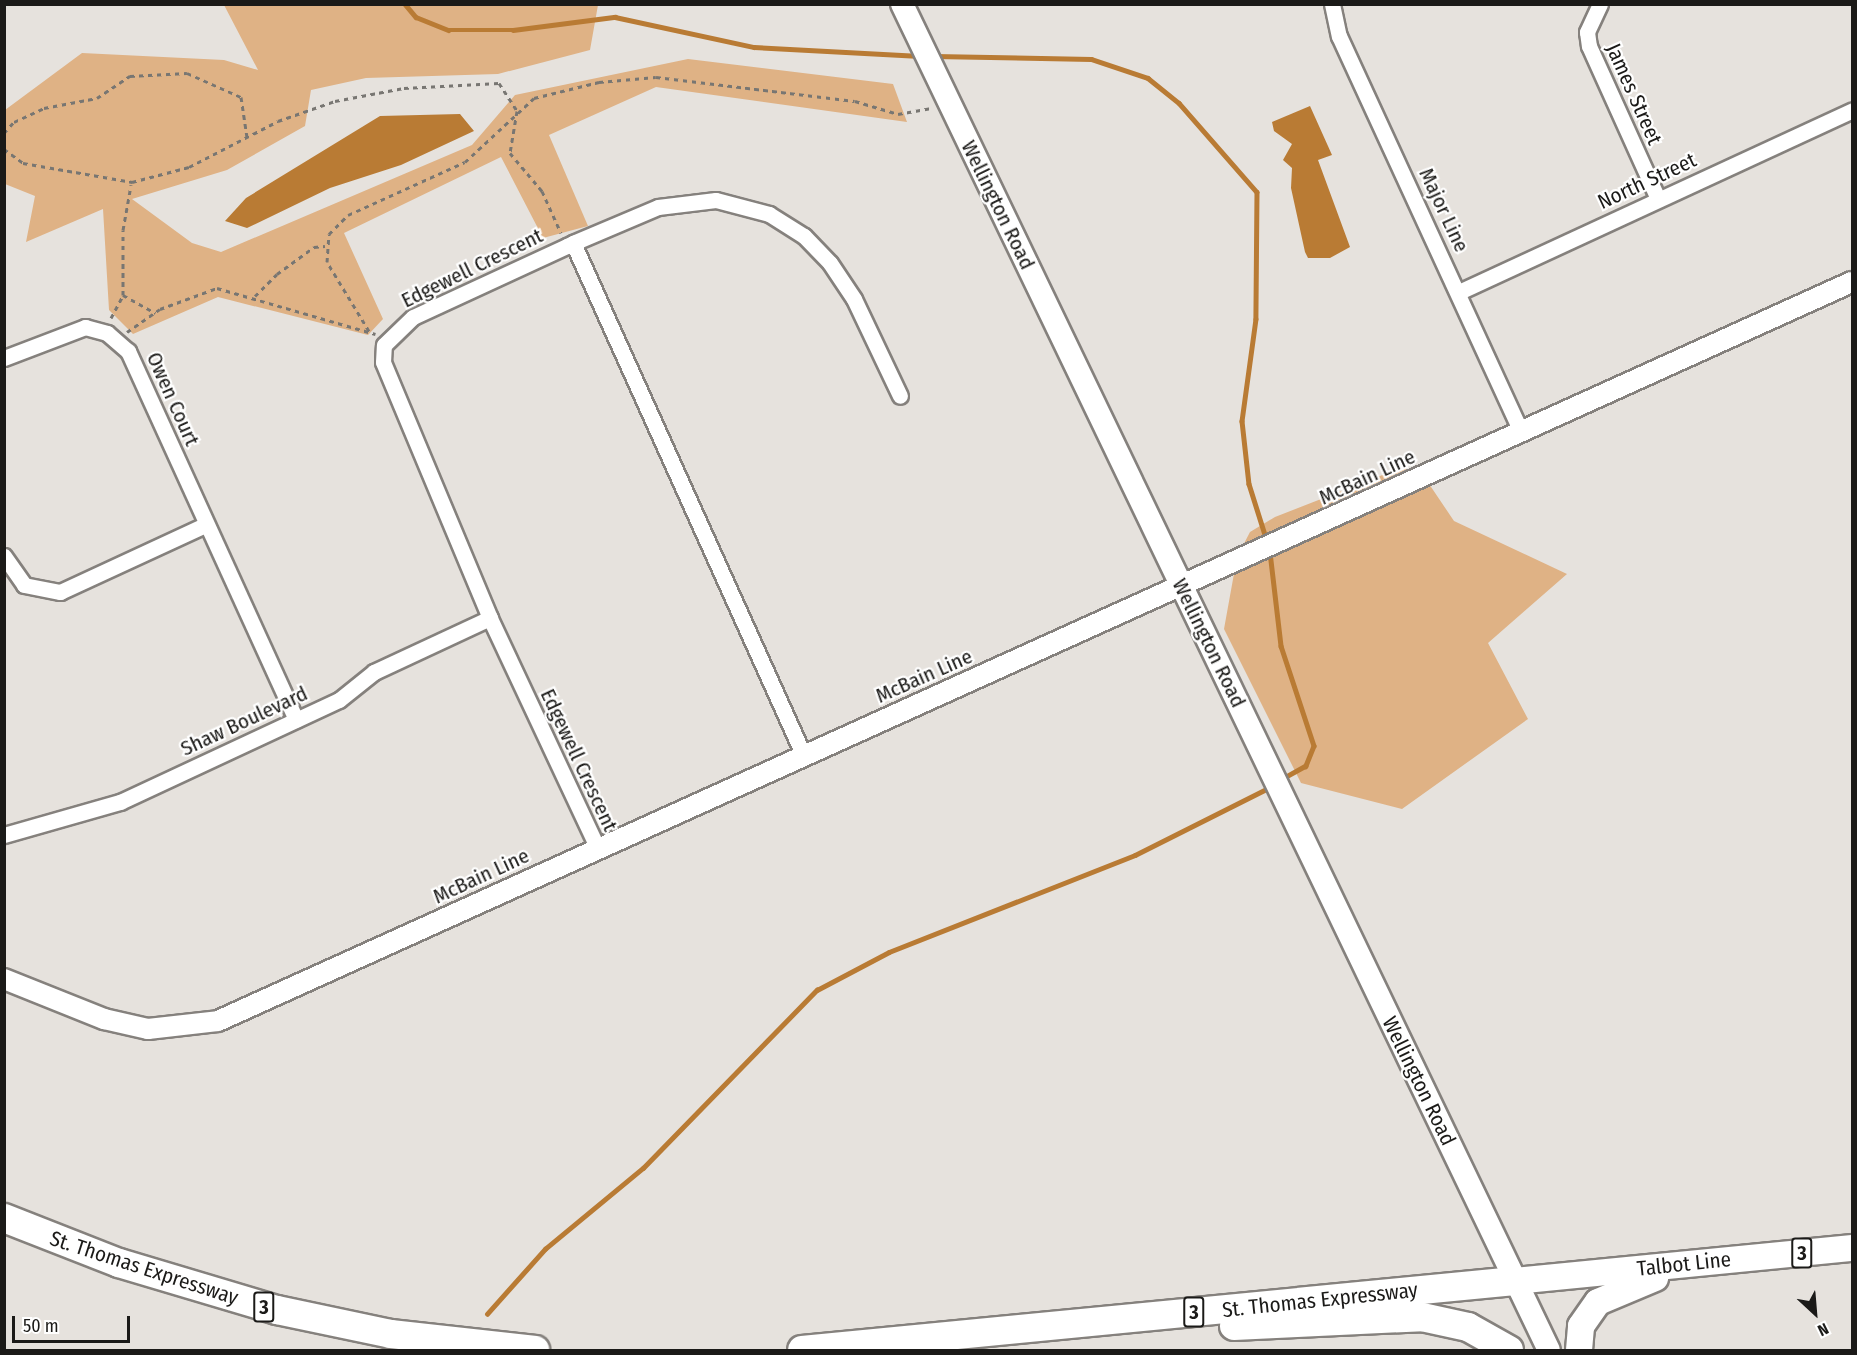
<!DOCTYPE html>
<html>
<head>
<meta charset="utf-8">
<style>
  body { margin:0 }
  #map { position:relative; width:1857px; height:1355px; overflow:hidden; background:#e6e2dd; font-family:"Fira Sans Condensed",sans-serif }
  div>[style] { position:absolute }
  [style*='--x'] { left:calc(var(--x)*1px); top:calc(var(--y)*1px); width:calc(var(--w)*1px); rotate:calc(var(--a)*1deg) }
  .green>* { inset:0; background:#dfb285 }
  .water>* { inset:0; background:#b97b34 }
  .stream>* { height:4.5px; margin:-2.25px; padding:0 2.25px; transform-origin:2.25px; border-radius:2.25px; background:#b97b34 }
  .path>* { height:3px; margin-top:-1.5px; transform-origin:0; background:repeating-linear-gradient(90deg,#787672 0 4.5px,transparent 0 9px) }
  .roads { filter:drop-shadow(2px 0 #85817d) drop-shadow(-2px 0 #85817d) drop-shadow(0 2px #85817d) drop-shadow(0 -2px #85817d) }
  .minor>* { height:15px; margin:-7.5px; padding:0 7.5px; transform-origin:7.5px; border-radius:7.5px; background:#fff }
  .tertiary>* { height:20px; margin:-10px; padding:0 10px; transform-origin:10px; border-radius:10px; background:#fff }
  .secondary>* { height:22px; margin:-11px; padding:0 11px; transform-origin:11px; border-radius:11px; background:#fff }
  .primary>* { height:26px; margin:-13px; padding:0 13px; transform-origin:13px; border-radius:13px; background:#fff }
  .motorway>* { height:28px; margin:-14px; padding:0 14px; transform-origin:14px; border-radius:14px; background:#fff }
  span { translate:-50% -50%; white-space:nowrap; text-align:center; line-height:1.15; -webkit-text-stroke:4.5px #fff; paint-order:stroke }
  .shield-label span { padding:2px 4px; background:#fff; border:2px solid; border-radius:4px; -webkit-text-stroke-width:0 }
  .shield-label { font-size:20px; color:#1b1a18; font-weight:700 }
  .street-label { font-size:21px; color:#1b1a18 }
  .frame { position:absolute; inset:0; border:6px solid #1b1a18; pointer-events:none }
  .north { position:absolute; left:1785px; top:1283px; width:60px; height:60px; -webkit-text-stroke:4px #fff; paint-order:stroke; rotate:154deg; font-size:16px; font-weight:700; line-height:24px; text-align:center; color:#1b1a18 }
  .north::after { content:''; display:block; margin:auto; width:21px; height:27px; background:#1b1a18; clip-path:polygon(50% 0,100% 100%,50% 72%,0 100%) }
  .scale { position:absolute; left:12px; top:1316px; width:118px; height:27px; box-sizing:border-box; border:3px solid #1b1a18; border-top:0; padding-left:8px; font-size:18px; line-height:21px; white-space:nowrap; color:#1b1a18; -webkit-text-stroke:4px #fff; paint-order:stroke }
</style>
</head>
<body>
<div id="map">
  <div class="green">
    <div style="clip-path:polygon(224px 5px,598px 5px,590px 50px,498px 74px,366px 78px,311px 90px,305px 126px,227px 170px,132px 199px,192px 243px,221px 252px,472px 145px,515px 95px,688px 59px,893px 84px,907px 122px,656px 87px,549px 135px,588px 226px,543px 238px,501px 157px,344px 233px,383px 319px,368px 335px,218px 297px,133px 334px,109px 310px,103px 209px,26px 242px,35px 196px,5px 184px,5px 110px,82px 53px,224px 60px,258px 70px)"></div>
    <div style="clip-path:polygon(1403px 467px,1425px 478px,1454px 521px,1567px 574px,1488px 643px,1528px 719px,1402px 809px,1301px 783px,1224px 629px,1237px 557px,1250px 532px,1275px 517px)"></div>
  </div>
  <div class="water">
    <div style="clip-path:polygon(1310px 106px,1332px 155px,1318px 160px,1350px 247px,1330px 258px,1308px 258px,1305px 252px,1291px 188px,1292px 168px,1283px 160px,1292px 144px,1274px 131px,1272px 122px)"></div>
    <div style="clip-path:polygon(460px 114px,474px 131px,401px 165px,330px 188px,247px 228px,225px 221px,246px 198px,380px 116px)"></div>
  </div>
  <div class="stream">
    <div style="--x:405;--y:4;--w:17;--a:50"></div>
    <div style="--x:416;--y:17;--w:35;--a:22"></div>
    <div style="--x:449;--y:30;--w:64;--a:0"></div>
    <div style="--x:513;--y:30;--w:103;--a:-7.3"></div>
    <div style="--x:615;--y:17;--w:142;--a:12.2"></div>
    <div style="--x:754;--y:47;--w:166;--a:3.1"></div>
    <div style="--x:934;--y:56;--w:157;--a:1.1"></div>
    <div style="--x:1091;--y:59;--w:60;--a:18.4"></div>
    <div style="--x:1148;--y:78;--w:40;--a:39"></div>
    <div style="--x:1179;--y:103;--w:118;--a:48.8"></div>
    <div style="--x:1257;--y:192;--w:127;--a:90.5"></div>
    <div style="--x:1256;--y:319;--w:103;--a:97.8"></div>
    <div style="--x:1242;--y:421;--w:63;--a:83.7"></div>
    <div style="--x:1249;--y:484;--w:60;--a:72.5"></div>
    <div style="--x:1270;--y:552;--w:95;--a:83.3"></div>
    <div style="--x:1281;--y:646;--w:105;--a:71.7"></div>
    <div style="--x:1314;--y:746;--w:22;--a:112"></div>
    <div style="--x:1306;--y:766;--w:26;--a:151"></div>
    <div style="--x:487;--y:1314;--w:87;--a:-48.3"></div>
    <div style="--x:545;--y:1249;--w:127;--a:-39.6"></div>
    <div style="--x:643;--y:1168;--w:249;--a:-45.7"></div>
    <div style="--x:817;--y:990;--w:81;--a:-27.8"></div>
    <div style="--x:889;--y:952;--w:264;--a:-21.5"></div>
    <div style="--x:1135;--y:855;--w:151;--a:-26.7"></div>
  </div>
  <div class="path">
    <div style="--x:4;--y:133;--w:15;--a:-48"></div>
    <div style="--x:14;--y:122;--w:33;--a:-25"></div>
    <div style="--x:44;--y:108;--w:54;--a:-10.7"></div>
    <div style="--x:97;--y:98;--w:40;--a:-34"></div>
    <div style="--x:130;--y:76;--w:57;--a:-3"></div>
    <div style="--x:187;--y:73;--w:59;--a:24"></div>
    <div style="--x:241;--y:97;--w:40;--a:81.5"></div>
    <div style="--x:4;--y:149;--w:24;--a:36"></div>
    <div style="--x:23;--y:163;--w:111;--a:9.9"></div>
    <div style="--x:132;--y:182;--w:59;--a:-14.7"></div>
    <div style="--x:189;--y:167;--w:100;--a:-27.3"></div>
    <div style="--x:278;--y:121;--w:60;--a:-19.3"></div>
    <div style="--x:335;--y:101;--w:70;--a:-10.7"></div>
    <div style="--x:404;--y:88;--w:95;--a:-3"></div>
    <div style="--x:499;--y:83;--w:33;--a:57"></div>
    <div style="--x:517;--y:111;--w:43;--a:99.5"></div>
    <div style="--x:510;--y:153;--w:50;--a:49.9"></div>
    <div style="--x:542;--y:191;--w:46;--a:65.7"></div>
    <div style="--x:123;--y:295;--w:37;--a:29"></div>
    <div style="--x:255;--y:296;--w:31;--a:-45"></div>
    <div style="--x:277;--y:274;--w:46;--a:-36.1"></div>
    <div style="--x:314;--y:247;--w:11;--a:-5"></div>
    <div style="--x:111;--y:318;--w:26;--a:-62"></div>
    <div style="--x:123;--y:295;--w:65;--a:-90"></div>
    <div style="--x:123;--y:230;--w:46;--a:-79.9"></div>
    <div style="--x:369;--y:331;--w:81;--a:-121.3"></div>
    <div style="--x:327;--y:262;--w:28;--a:-86"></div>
    <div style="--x:329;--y:234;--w:27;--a:-45"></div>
    <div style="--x:348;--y:215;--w:128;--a:-24.4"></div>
    <div style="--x:465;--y:162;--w:94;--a:-42.8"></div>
    <div style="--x:534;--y:98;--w:67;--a:-13.8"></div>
    <div style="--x:599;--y:82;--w:57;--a:-5"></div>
    <div style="--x:656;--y:77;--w:200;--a:6.9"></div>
    <div style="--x:855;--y:101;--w:45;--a:16.8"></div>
    <div style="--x:898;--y:114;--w:34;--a:-10"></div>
    <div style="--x:127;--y:332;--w:40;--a:-34.9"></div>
    <div style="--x:160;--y:309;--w:61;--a:-20.2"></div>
    <div style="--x:217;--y:288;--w:165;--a:16.2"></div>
  </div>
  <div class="roads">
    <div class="minor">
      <div style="--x:1332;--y:4;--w:33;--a:78"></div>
      <div style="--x:1339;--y:36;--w:436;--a:65.3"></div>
      <div style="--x:1600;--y:4;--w:31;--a:115"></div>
      <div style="--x:1587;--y:32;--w:14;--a:82"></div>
      <div style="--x:1589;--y:46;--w:168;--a:65.7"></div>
      <div style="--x:573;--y:243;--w:92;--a:-23"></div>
      <div style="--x:658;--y:207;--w:58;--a:-6.9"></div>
      <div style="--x:716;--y:200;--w:55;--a:14.8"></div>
      <div style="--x:769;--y:214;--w:41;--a:32.2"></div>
      <div style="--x:804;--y:236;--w:37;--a:46"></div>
      <div style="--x:830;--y:263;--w:43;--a:56.3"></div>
      <div style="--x:854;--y:299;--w:107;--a:64.6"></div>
      <div style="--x:1459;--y:292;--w:433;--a:-24.8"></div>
      <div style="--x:4;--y:358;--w:87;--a:-20.9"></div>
      <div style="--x:85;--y:327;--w:23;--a:15"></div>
      <div style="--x:107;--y:333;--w:28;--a:41"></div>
      <div style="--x:128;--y:351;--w:405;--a:65.5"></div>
      <div style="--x:4;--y:556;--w:35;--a:55"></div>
      <div style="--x:24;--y:585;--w:37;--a:11"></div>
      <div style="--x:60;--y:592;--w:160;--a:-24.8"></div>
      <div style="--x:4;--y:835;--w:121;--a:-15.9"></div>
      <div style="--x:120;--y:802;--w:242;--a:-25"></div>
      <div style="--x:339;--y:700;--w:45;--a:-38.7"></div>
      <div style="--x:374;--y:672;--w:128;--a:-25"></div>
      <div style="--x:598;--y:849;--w:255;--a:-115.1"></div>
      <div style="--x:490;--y:618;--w:277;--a:-112.7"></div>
      <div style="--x:383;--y:362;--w:17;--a:-87"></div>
      <div style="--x:384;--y:345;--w:40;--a:-44"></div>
      <div style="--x:413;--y:317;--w:170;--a:-24.8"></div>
      <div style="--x:567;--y:246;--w:7;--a:-27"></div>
      <div style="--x:573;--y:243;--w:563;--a:65.76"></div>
    </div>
    <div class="tertiary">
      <div style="--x:4;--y:979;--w:108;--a:21.8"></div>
      <div style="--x:104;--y:1019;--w:45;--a:12.8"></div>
      <div style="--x:148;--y:1029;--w:70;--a:-6.5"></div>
      <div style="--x:218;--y:1021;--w:1793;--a:-24.34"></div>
    </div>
    <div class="secondary">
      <div style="--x:902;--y:4;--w:1493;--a:64.33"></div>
    </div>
    <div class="primary">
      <div style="--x:1515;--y:1281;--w:339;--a:-5.6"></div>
      <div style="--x:1579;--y:1350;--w:24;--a:-85"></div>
      <div style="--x:1581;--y:1326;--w:29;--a:-55"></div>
      <div style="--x:1598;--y:1302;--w:62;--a:-22.8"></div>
    </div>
    <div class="motorway">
      <div style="--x:4;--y:1218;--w:123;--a:21.4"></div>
      <div style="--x:119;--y:1263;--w:165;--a:16.6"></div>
      <div style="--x:277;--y:1310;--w:116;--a:11.9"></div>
      <div style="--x:391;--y:1334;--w:145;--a:6.3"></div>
      <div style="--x:1234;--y:1326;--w:188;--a:-2.7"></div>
      <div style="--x:1422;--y:1317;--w:47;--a:12.3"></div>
      <div style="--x:1468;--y:1327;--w:47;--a:29.3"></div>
      <div style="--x:802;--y:1350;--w:716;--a:-5.53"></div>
    </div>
  </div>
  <div class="shield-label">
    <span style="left:1802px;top:1253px">3</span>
    <span style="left:264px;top:1307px">3</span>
    <span style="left:1194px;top:1312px">3</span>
  </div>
  <div class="street-label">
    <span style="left:1634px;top:94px;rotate:66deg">James Street</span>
    <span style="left:1647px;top:181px;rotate:-25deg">North Street</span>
    <span style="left:998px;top:205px;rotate:64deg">Wellington Road</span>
    <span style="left:1444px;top:210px;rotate:65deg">Major Line</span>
    <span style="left:472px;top:268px;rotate:-26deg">Edgewell Crescent</span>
    <span style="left:173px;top:399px;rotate:66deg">Owen Court</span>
    <span style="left:1367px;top:477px;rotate:-25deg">McBain Line</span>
    <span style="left:1209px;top:643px;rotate:64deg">Wellington Road</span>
    <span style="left:924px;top:676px;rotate:-24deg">McBain Line</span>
    <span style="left:244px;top:721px;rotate:-25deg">Shaw Boulevard</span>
    <span style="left:579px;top:760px;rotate:65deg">Edgewell Crescent</span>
    <span style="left:481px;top:876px;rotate:-25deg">McBain Line</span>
    <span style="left:1419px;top:1081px;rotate:64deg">Wellington Road</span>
    <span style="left:1684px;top:1264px;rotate:-6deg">Talbot Line</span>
    <span style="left:144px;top:1268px;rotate:18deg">St. Thomas Expressway</span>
    <span style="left:1320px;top:1300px;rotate:-6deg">St. Thomas Expressway</span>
  </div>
  <div class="frame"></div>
  <div class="north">N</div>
  <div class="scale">50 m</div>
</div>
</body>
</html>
